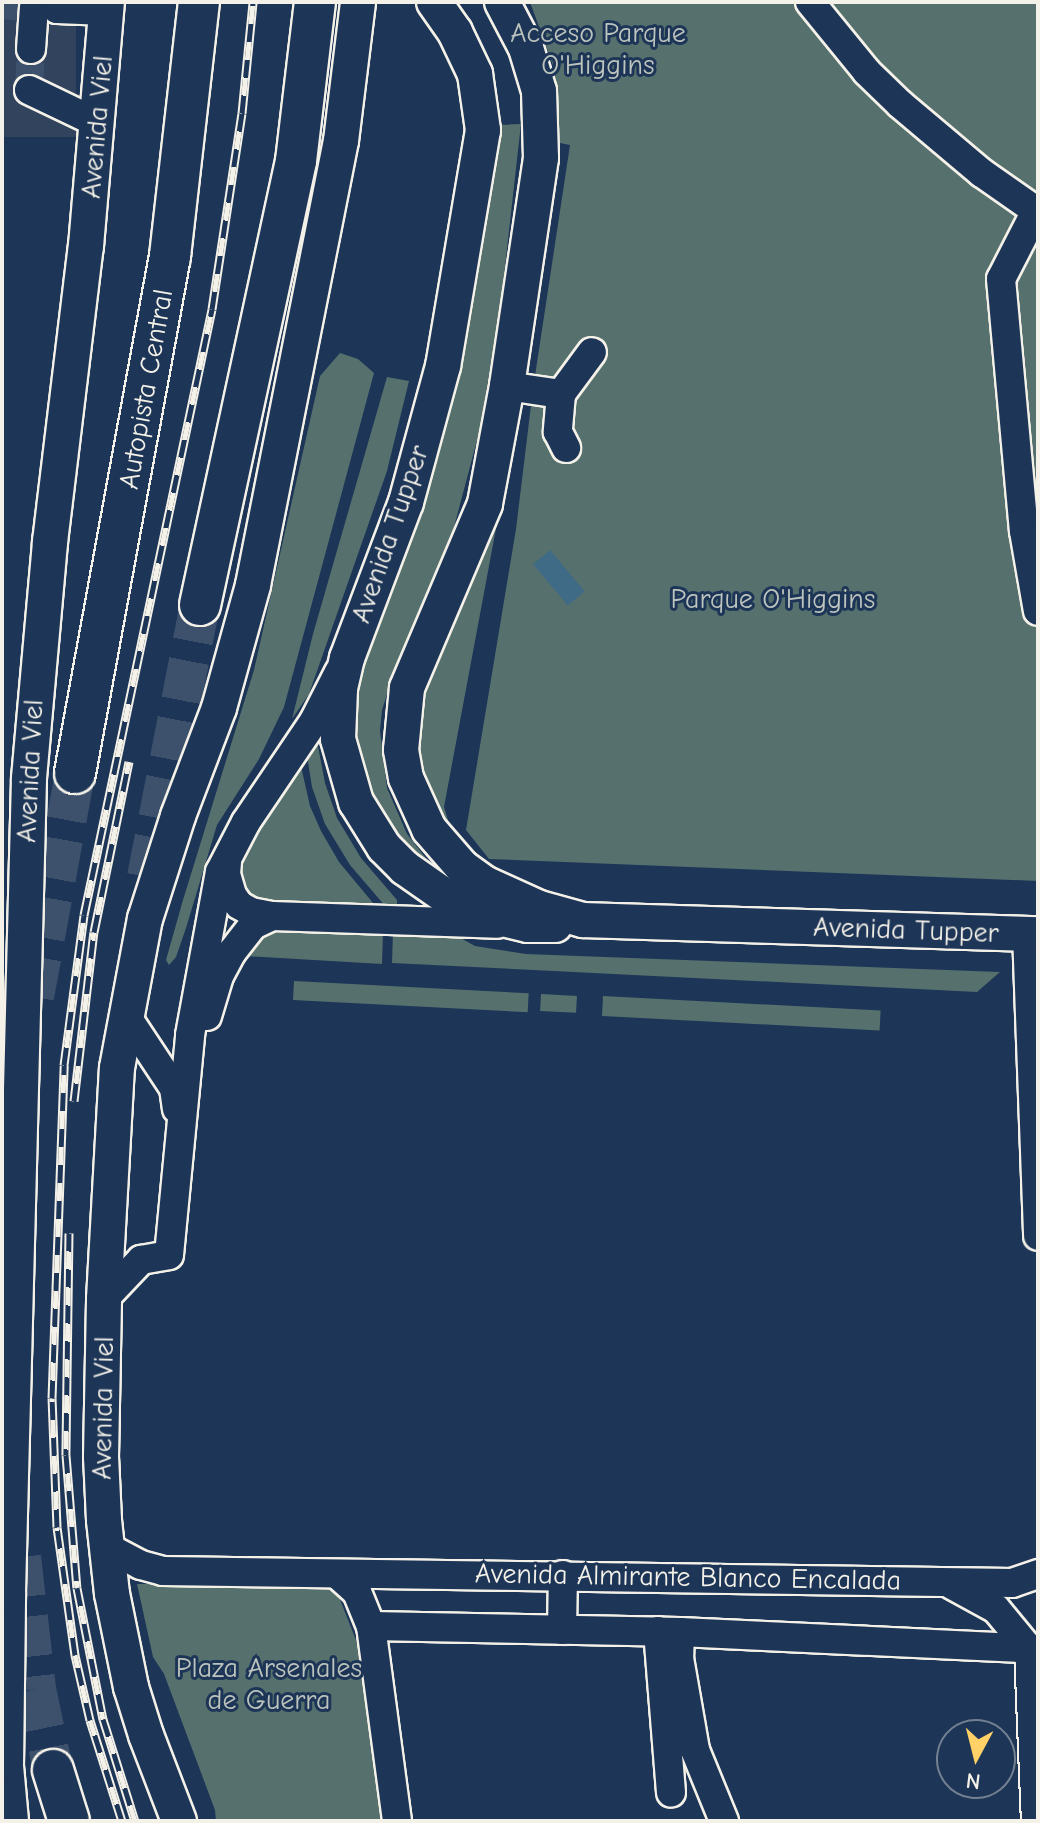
<!DOCTYPE html>
<html>
<head>
<meta charset="utf-8">
<style>
  body { margin:0 }
  #map { position:relative; width:1040px; height:1823px; overflow:hidden; background:#1d3557; font-family:"Comic Neue",sans-serif }
  div>[style] { position:absolute }
  [style*='--x'] { left:calc(var(--x)*1px); top:calc(var(--y)*1px); width:calc(var(--w)*1px); rotate:calc(var(--a)*1deg) }
  .built>* { inset:0; background:#31435d; transform-origin:0 0 }
  .green>* { inset:0; background:#56706e; transform-origin:0 0 }
  .water>* { inset:0; background:#406b86; transform-origin:0 0 }
  .minor-tunnel>* { height:28px; margin-top:-14px; transform-origin:0; background:repeating-linear-gradient(90deg,#3d516d 0 28px,transparent 0 42px) }
  .highway-tunnel>* { height:40px; margin-top:-20px; transform-origin:0; background:repeating-linear-gradient(90deg,#3d516d 0 40px,transparent 0 60px) }
  .roads { filter:drop-shadow(2px 0 #f4f1e8) drop-shadow(-2px 0 #f4f1e8) drop-shadow(0 2px #f4f1e8) drop-shadow(0 -2px #f4f1e8) }
  .minor>* { height:28px; margin:-14px; padding:0 14px; transform-origin:14px; border-radius:14px; background:#1d3557 }
  .major>* { height:34px; margin:-17px; padding:0 17px; transform-origin:17px; border-radius:17px; background:#1d3557 }
  .highway>* { height:40px; margin:-20px; padding:0 20px; transform-origin:20px; border-radius:20px; background:#1d3557 }
  .rail>* { height:9px; margin-top:-4.5px; transform-origin:0; background:repeating-linear-gradient(90deg,#1d3557 0 18px,#f4f1e8 0 36px); box-sizing:border-box; border-block:2px solid #f4f1e8 }
  span { translate:-50% -50%; white-space:nowrap; text-align:center; line-height:1.15; -webkit-text-stroke:6px #1d3557; paint-order:stroke }
  .park-label { font-size:28px; color:#bdc4bd }
  .street-label { font-size:28px; color:#f4f1e8 }
  .frame { position:absolute; inset:0; border:4px solid #f4f1e8; pointer-events:none }
  .north { position:absolute; left:936px; top:1719px; width:80px; height:80px; box-sizing:border-box; background:#1d3557; border:2px solid #738091; border-radius:50%; rotate:187deg; font-size:22px; font-weight:700; line-height:32px; text-align:center; color:#f4f1e8 }
  .north::after { content:''; display:block; margin:auto; width:28px; height:36px; background:#ffd166; clip-path:polygon(50% 0,100% 100%,50% 72%,0 100%) }
</style>
</head>
<body>
<div id="map">
  <div class="built">
    <div style="left:2px;top:2px;width:74px;height:135px"></div>
  </div>
  <div class="green">
    <div style="clip-path:polygon(530px 2px,1038px 2px,1038px 881px,489px 859px,466px 830px,516px 529px,533px 389px,570px 145px,560px 143px,554px 68px)"></div>
    <div style="clip-path:polygon(521px 124px,501px 302px,480px 429px,449px 546px,395px 670px,382px 710px,380px 731px,387px 788px,407px 834px,436px 871px,504px 916px,392px 843px,351px 754px,351px 704px,498px 125px)"></div>
    <div style="clip-path:polygon(340px 353px,358px 359px,374px 373px,284px 707px,259px 759px,217px 825px,186px 928px,176px 957px,169px 965px,166px 960px,183px 900px,254px 670px,320px 376px)"></div>
    <div style="clip-path:polygon(387px 377px,409px 381px,387px 471px,309px 694px,292px 719px,313px 634px)"></div>
    <div style="clip-path:polygon(503px 491px,444px 807px,456px 846px,443px 833px,416px 761px,417px 716px)"></div>
    <div style="clip-path:polygon(317px 741px,325px 783px,337px 818px,361px 858px,397px 900px,397px 909px,386px 907px,350px 865px,325px 824px,312px 787px,306px 750px)"></div>
    <div style="clip-path:polygon(298px 753px,310px 806px,321px 831px,339px 862px,378px 909px,263px 903px,240px 891px,237px 869px)"></div>
    <div style="clip-path:polygon(272px 929px,383px 932px,382px 964px,245px 956px)"></div>
    <div style="clip-path:polygon(393px 931px,457px 936px,475px 946px,526px 954px,1000px 972px,977px 992px,392px 963px)"></div>
    <div style="left:294px;top:981px;width:235px;height:19px;rotate:3deg"></div>
    <div style="left:541px;top:994px;width:36px;height:17px;rotate:3deg"></div>
    <div style="left:603px;top:996px;width:278px;height:20px;rotate:3deg"></div>
    <div style="clip-path:polygon(137px 1584px,334px 1584px,361px 1653px,383px 1821px,216px 1821px,215px 1810px,164px 1674px,153px 1657px)"></div>
  </div>
  <div class="water">
    <div style="left:550px;top:550px;width:54px;height:22px;rotate:50deg"></div>
  </div>
  <div class="minor-tunnel">
    <div style="--x:2;--y:5;--w:55;--a:4.2"></div>
    <div style="--x:29;--y:90;--w:41;--a:-87.2"></div>
  </div>
  <div class="highway-tunnel">
    <div style="--x:147;--y:877;--w:277;--a:-79"></div>
    <div style="--x:34;--y:997;--w:228;--a:-79.6"></div>
    <div style="--x:21;--y:1557;--w:133;--a:83.5"></div>
    <div style="--x:36;--y:1689;--w:83;--a:78.1"></div>
  </div>
  <div class="roads">
    <div class="minor">
      <div style="--x:57;--y:2;--w:7;--a:90"></div>
      <div style="--x:57;--y:9;--w:49;--a:2.3"></div>
      <div style="--x:810;--y:2;--w:90;--a:50.8"></div>
      <div style="--x:867;--y:72;--w:46;--a:44.1"></div>
      <div style="--x:900;--y:104;--w:107;--a:40.1"></div>
      <div style="--x:982;--y:173;--w:68;--a:34.9"></div>
      <div style="--x:31;--y:49;--w:42;--a:-85.9"></div>
      <div style="--x:29;--y:90;--w:76;--a:25.6"></div>
      <div style="--x:1036;--y:211;--w:76;--a:117.2"></div>
      <div style="--x:1001;--y:279;--w:253;--a:84.8"></div>
      <div style="--x:1024;--y:531;--w:81;--a:80.1"></div>
      <div style="--x:507;--y:386;--w:55;--a:8.4"></div>
      <div style="--x:561;--y:394;--w:38;--a:95"></div>
      <div style="--x:558;--y:432;--w:18;--a:63"></div>
      <div style="--x:561;--y:394;--w:52;--a:-53.6"></div>
      <div style="--x:227;--y:862;--w:12;--a:95"></div>
      <div style="--x:226;--y:874;--w:22;--a:74"></div>
      <div style="--x:232;--y:895;--w:12;--a:55"></div>
      <div style="--x:239;--y:905;--w:14;--a:30"></div>
      <div style="--x:251;--y:912;--w:21;--a:11"></div>
      <div style="--x:272;--y:916;--w:225;--a:2"></div>
      <div style="--x:1027;--y:933;--w:303;--a:87.9"></div>
      <div style="--x:125;--y:1014;--w:89;--a:56.5"></div>
      <div style="--x:174;--y:1088;--w:21;--a:82"></div>
      <div style="--x:207;--y:1016;--w:42;--a:-73.3"></div>
      <div style="--x:219;--y:976;--w:27;--a:-62"></div>
      <div style="--x:232;--y:952;--w:34;--a:-52"></div>
      <div style="--x:253;--y:925;--w:21;--a:-25"></div>
      <div style="--x:104;--y:1299;--w:54;--a:-46.5"></div>
      <div style="--x:141;--y:1260;--w:28;--a:-10"></div>
      <div style="--x:169;--y:1255;--w:221;--a:-84.5"></div>
      <div style="--x:190;--y:1035;--w:166;--a:-79.6"></div>
      <div style="--x:220;--y:872;--w:56;--a:-62.5"></div>
      <div style="--x:246;--y:822;--w:122;--a:-56"></div>
      <div style="--x:314;--y:721;--w:55;--a:-63"></div>
      <div style="--x:107;--y:1547;--w:38;--a:28"></div>
      <div style="--x:141;--y:1565;--w:23;--a:15"></div>
      <div style="--x:163;--y:1571;--w:849;--a:0.81"></div>
      <div style="--x:1012;--y:1583;--w:28;--a:-19"></div>
      <div style="--x:337;--y:1574;--w:27;--a:42"></div>
      <div style="--x:357;--y:1592;--w:37;--a:68"></div>
      <div style="--x:371;--y:1626;--w:197;--a:82.4"></div>
      <div style="--x:952;--y:1585;--w:50;--a:28.6"></div>
      <div style="--x:996;--y:1609;--w:52;--a:50.5"></div>
      <div style="--x:371;--y:1626;--w:309;--a:1.1"></div>
      <div style="--x:680;--y:1632;--w:358;--a:2.7"></div>
      <div style="--x:562;--y:1630;--w:55;--a:-89"></div>
      <div style="--x:658;--y:1631;--w:162;--a:85.4"></div>
      <div style="--x:680;--y:1632;--w:26;--a:92"></div>
      <div style="--x:679;--y:1658;--w:93;--a:80.1"></div>
      <div style="--x:695;--y:1750;--w:77;--a:67.8"></div>
      <div style="--x:1029;--y:1649;--w:172;--a:87.7"></div>
    </div>
    <div class="major">
      <div style="--x:434;--y:2;--w:37;--a:55"></div>
      <div style="--x:455;--y:32;--w:47;--a:64.5"></div>
      <div style="--x:475;--y:74;--w:57;--a:81.9"></div>
      <div style="--x:483;--y:130;--w:239;--a:99.6"></div>
      <div style="--x:443;--y:366;--w:141;--a:105.2"></div>
      <div style="--x:406;--y:502;--w:167;--a:110.7"></div>
      <div style="--x:347;--y:658;--w:32;--a:103"></div>
      <div style="--x:340;--y:689;--w:50;--a:92.3"></div>
      <div style="--x:338;--y:739;--w:66;--a:74.1"></div>
      <div style="--x:356;--y:802;--w:53;--a:58.1"></div>
      <div style="--x:384;--y:847;--w:30;--a:45"></div>
      <div style="--x:405;--y:868;--w:52;--a:34.9"></div>
      <div style="--x:448;--y:898;--w:34;--a:27"></div>
      <div style="--x:478;--y:913;--w:51;--a:13.5"></div>
      <div style="--x:528;--y:925;--w:27;--a:0"></div>
      <div style="--x:502;--y:2;--w:52;--a:62.4"></div>
      <div style="--x:526;--y:48;--w:45;--a:73.2"></div>
      <div style="--x:539;--y:91;--w:67;--a:88.3"></div>
      <div style="--x:541;--y:158;--w:231;--a:98.5"></div>
      <div style="--x:507;--y:386;--w:120;--a:100.6"></div>
      <div style="--x:485;--y:504;--w:200;--a:113"></div>
      <div style="--x:407;--y:688;--w:62;--a:95.5"></div>
      <div style="--x:401;--y:750;--w:28;--a:80"></div>
      <div style="--x:406;--y:778;--w:56;--a:65.7"></div>
      <div style="--x:429;--y:829;--w:50;--a:49"></div>
      <div style="--x:462;--y:867;--w:27;--a:36"></div>
      <div style="--x:484;--y:883;--w:60;--a:24.4"></div>
      <div style="--x:539;--y:908;--w:46;--a:15.3"></div>
      <div style="--x:583;--y:920;--w:455;--a:1.8"></div>
      <div style="--x:11;--y:1821;--w:55;--a:-95.2"></div>
      <div style="--x:6;--y:1766;--w:174;--a:-89.3"></div>
      <div style="--x:8;--y:1592;--w:814;--a:-88.52"></div>
      <div style="--x:29;--y:778;--w:237;--a:-84.9"></div>
      <div style="--x:50;--y:542;--w:298;--a:-83.1"></div>
      <div style="--x:86;--y:246;--w:245;--a:-85.1"></div>
      <div style="--x:179;--y:1821;--w:92;--a:-111"></div>
      <div style="--x:146;--y:1735;--w:50;--a:-107.4"></div>
      <div style="--x:131;--y:1687;--w:95;--a:-101.5"></div>
      <div style="--x:112;--y:1594;--w:74;--a:-96.2"></div>
      <div style="--x:104;--y:1520;--w:63;--a:-92.7"></div>
      <div style="--x:101;--y:1457;--w:158;--a:-88.9"></div>
      <div style="--x:104;--y:1299;--w:231;--a:-86.8"></div>
      <div style="--x:117;--y:1068;--w:152;--a:-79.4"></div>
      <div style="--x:145;--y:919;--w:108;--a:-72.2"></div>
      <div style="--x:178;--y:816;--w:116;--a:-69.2"></div>
      <div style="--x:219;--y:708;--w:128;--a:-74.5"></div>
      <div style="--x:253;--y:585;--w:453;--a:-78.8"></div>
      <div style="--x:341;--y:141;--w:140;--a:-83"></div>
    </div>
    <div class="highway">
      <div style="--x:200;--y:605;--w:454;--a:-77.8"></div>
      <div style="--x:296;--y:161;--w:160;--a:-83.2"></div>
      <div style="--x:75;--y:773;--w:526;--a:-79.59"></div>
      <div style="--x:170;--y:256;--w:256;--a:-83.5"></div>
      <div style="--x:53;--y:1770;--w:53;--a:72.6"></div>
    </div>
  </div>
  <div class="rail">
    <div style="--x:74;--y:1101;--w:170;--a:-83.3"></div>
    <div style="--x:94;--y:932;--w:174;--a:-78.4"></div>
    <div style="--x:69;--y:1233;--w:222;--a:90.8"></div>
    <div style="--x:66;--y:1455;--w:133;--a:85.3"></div>
    <div style="--x:77;--y:1588;--w:134;--a:78.8"></div>
    <div style="--x:103;--y:1719;--w:107;--a:72.6"></div>
    <div style="--x:122;--y:1821;--w:106;--a:-107.6"></div>
    <div style="--x:90;--y:1720;--w:67;--a:-103"></div>
    <div style="--x:75;--y:1655;--w:129;--a:-98"></div>
    <div style="--x:57;--y:1527;--w:129;--a:-92.2"></div>
    <div style="--x:52;--y:1398;--w:333;--a:-87.9"></div>
    <div style="--x:64;--y:1065;--w:151;--a:-82.4"></div>
    <div style="--x:84;--y:915;--w:619;--a:-78.07"></div>
    <div style="--x:212;--y:309;--w:198;--a:-81.3"></div>
    <div style="--x:242;--y:113;--w:112;--a:-84.3"></div>
  </div>
  <div class="park-label">
    <span style="left:598px;top:49px">Acceso Parque<br>O'Higgins</span>
    <span style="left:773px;top:599px">Parque O'Higgins</span>
    <span style="left:269px;top:1684px">Plaza Arsenales<br>de Guerra</span>
  </div>
  <div class="street-label">
    <span style="left:97px;top:127px;rotate:-85deg">Avenida Viel</span>
    <span style="left:146px;top:389px;rotate:-80deg">Autopista Central</span>
    <span style="left:390px;top:534px;rotate:-71deg">Avenida Tupper</span>
    <span style="left:30px;top:771px;rotate:-87deg">Avenida Viel</span>
    <span style="left:906px;top:930px;rotate:2deg">Avenida Tupper</span>
    <span style="left:103px;top:1408px;rotate:-89deg">Avenida Viel</span>
    <span style="left:688px;top:1577px;rotate:1deg">Avenida Almirante Blanco Encalada</span>
  </div>
  <div class="frame"></div>
  <div class="north">N</div>
</div>
</body>
</html>
